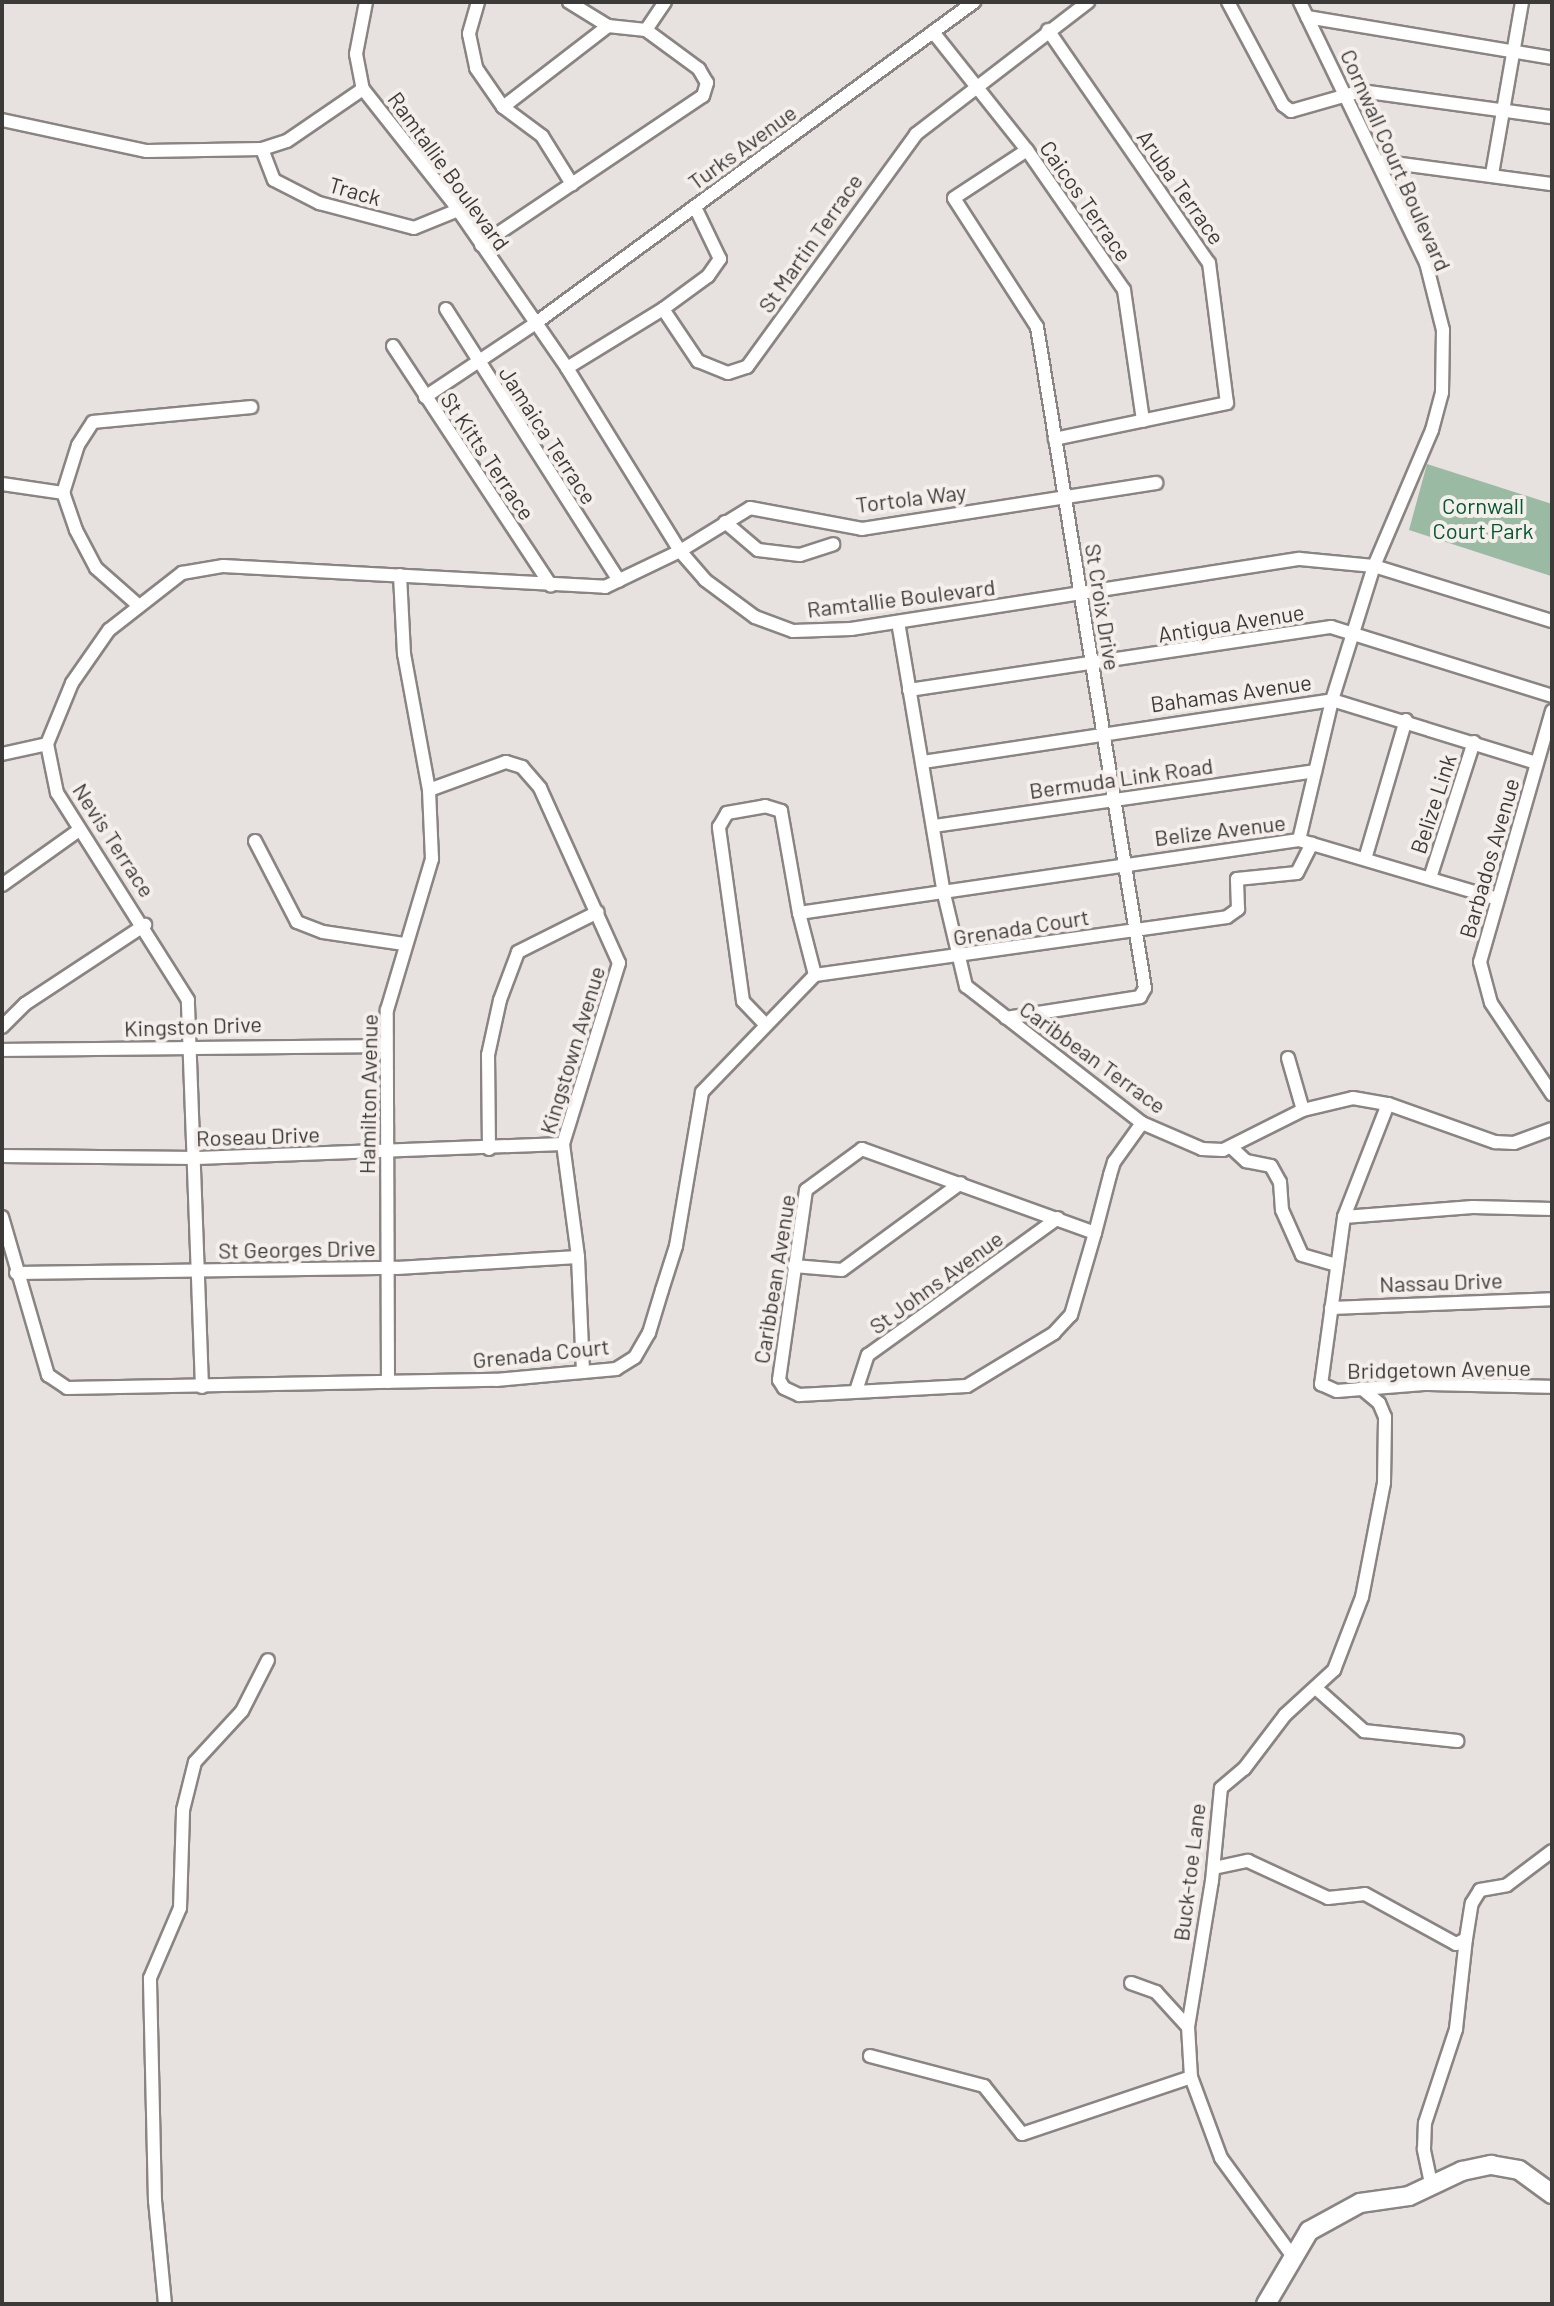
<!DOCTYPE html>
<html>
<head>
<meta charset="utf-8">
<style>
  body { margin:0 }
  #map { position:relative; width:1554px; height:2306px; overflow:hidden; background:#e7e1df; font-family:Barlow,sans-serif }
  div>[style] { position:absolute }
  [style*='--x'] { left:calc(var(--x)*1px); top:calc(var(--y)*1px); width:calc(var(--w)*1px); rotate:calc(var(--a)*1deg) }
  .green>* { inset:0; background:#9abaa4 }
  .roads { filter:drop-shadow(2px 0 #8a8482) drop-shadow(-2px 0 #8a8482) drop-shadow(0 2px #8a8482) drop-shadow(0 -2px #8a8482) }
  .street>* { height:12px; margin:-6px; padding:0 6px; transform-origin:6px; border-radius:6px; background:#fff }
  .secondary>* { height:18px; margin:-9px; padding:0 9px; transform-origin:9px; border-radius:9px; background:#fff }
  span { translate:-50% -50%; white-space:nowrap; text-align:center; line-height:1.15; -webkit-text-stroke:8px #f5efec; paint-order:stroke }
  .street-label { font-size:22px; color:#3c3a39 }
  .park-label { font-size:22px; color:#005730 }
  .frame { position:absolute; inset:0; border:4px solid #3c3a39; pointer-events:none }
</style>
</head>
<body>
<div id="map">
  <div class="green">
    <div style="clip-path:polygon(1427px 464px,1552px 504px,1551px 576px,1409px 530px)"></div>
  </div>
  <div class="roads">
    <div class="street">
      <div style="--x:366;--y:2;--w:53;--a:100.9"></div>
      <div style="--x:356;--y:54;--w:36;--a:79"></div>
      <div style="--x:363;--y:89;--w:147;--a:51.6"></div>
      <div style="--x:454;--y:204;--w:199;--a:55.4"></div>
      <div style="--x:567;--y:368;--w:215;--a:58.3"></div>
      <div style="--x:680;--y:551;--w:38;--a:49"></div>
      <div style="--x:705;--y:580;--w:62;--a:36.5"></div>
      <div style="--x:755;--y:617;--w:40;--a:20.2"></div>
      <div style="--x:793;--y:631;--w:58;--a:-2"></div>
      <div style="--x:851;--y:629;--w:454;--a:-8.9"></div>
      <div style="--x:1300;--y:559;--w:74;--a:5.4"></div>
      <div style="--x:1374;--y:566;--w:186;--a:17.2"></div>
      <div style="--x:478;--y:2;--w:33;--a:106"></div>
      <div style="--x:469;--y:34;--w:35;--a:78"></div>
      <div style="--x:476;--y:68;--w:47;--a:55.3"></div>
      <div style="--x:503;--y:107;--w:49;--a:36.6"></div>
      <div style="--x:542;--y:136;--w:57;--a:58"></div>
      <div style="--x:569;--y:2;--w:46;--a:31.6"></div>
      <div style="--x:608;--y:26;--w:38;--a:6"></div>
      <div style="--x:646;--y:30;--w:34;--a:-56"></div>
      <div style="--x:1228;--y:2;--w:117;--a:61.9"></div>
      <div style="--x:1283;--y:105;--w:10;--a:37"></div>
      <div style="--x:1291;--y:111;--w:73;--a:-15.9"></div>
      <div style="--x:1361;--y:91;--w:193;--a:7.8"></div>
      <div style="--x:1307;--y:17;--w:248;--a:9.5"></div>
      <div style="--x:1048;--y:30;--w:283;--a:55.4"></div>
      <div style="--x:1209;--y:263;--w:141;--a:82.7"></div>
      <div style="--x:1227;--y:403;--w:176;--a:168.2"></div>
      <div style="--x:933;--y:32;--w:151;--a:51.5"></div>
      <div style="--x:1027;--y:150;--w:170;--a:55.3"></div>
      <div style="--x:1124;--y:290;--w:132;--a:81.7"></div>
      <div style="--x:503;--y:107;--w:133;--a:-37.6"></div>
      <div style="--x:2;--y:120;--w:148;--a:12.1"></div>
      <div style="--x:147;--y:151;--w:115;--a:-1"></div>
      <div style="--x:262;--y:149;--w:26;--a:-18"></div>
      <div style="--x:287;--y:141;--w:92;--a:-34.4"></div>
      <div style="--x:262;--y:149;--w:33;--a:69"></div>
      <div style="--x:274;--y:180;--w:51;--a:27.1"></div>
      <div style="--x:319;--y:203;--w:98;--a:14.7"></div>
      <div style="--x:414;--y:228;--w:48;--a:-22.2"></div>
      <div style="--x:1379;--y:161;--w:175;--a:7.6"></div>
      <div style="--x:1492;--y:174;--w:175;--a:-80.1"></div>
      <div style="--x:481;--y:245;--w:267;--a:-33.9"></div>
      <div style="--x:703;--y:96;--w:14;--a:-73"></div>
      <div style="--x:707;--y:83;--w:16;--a:-120"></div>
      <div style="--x:699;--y:69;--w:66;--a:-143.7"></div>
      <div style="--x:446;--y:309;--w:322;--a:57.5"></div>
      <div style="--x:663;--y:309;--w:56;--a:-36.3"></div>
      <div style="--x:708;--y:276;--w:21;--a:-55"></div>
      <div style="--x:720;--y:259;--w:58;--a:-115.7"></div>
      <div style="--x:393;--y:346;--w:287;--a:56.6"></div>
      <div style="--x:567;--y:368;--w:113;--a:-31.6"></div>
      <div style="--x:663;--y:309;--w:63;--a:56.1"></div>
      <div style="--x:698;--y:361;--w:32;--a:22"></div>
      <div style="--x:728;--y:373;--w:20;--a:-18"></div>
      <div style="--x:747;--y:367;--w:288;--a:-54"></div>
      <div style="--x:916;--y:134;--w:217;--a:-37.5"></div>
      <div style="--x:425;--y:397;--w:130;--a:-33.7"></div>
      <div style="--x:533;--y:325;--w:547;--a:-36.22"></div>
      <div style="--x:2;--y:484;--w:62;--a:8.4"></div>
      <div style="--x:725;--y:522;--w:43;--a:40.3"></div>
      <div style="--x:758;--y:550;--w:42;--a:6.8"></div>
      <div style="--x:800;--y:555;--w:35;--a:-18"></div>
      <div style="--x:138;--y:605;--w:56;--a:-138.6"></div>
      <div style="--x:96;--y:568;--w:43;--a:-117.8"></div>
      <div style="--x:76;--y:530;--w:39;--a:-109"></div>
      <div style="--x:63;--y:493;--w:50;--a:-72.6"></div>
      <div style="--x:78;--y:445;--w:27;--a:-57"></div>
      <div style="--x:93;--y:422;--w:159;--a:-5.4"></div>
      <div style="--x:898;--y:622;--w:276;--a:80.4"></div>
      <div style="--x:944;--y:894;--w:95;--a:76.6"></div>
      <div style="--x:966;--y:986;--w:223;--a:37.9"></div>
      <div style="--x:1142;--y:1123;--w:65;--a:23.4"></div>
      <div style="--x:1202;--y:1149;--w:21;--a:3"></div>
      <div style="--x:1223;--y:1150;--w:89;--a:-26.6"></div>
      <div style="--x:1303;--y:1110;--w:51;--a:-13.5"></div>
      <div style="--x:1353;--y:1098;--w:36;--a:10"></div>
      <div style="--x:1388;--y:1104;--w:114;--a:19.6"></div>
      <div style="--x:1495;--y:1142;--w:19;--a:3"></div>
      <div style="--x:1514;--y:1143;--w:40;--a:-20.2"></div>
      <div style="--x:909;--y:690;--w:427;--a:-8.5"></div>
      <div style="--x:1331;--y:627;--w:232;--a:17.3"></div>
      <div style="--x:1552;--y:711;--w:261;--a:106"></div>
      <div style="--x:1480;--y:962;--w:42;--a:75"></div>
      <div style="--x:1491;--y:1003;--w:110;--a:56.2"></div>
      <div style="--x:2;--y:754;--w:46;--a:-12.5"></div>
      <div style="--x:923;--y:762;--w:414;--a:-8.6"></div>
      <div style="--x:1332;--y:700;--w:214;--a:17.1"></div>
      <div style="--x:429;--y:790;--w:82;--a:-20"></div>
      <div style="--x:506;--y:762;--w:17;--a:17"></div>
      <div style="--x:522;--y:767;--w:28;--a:49"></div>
      <div style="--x:540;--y:788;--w:192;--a:65.7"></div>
      <div style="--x:619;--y:963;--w:189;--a:107.2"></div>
      <div style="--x:563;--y:1144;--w:114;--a:82.4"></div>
      <div style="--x:578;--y:1257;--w:115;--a:87.5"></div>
      <div style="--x:934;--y:826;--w:385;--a:-8.2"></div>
      <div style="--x:1299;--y:840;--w:144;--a:-76.7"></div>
      <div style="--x:1332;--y:700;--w:140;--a:-72.6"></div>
      <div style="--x:1374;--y:566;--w:148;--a:-66.9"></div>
      <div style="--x:1432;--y:430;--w:38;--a:-75"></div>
      <div style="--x:1442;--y:393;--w:63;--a:-89.1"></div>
      <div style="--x:1443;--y:330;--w:69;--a:-104.2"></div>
      <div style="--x:1426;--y:263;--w:290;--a:-115.8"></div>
      <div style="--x:255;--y:841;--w:91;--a:62.6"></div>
      <div style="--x:297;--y:922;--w:28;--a:21"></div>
      <div style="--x:323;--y:932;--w:82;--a:8.4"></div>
      <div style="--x:1365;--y:859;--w:145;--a:-73.6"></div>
      <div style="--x:1430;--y:878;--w:143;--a:-72.1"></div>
      <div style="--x:2;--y:885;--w:95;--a:-35.5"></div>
      <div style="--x:799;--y:913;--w:64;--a:75.5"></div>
      <div style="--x:1006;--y:1018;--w:136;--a:-8.9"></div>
      <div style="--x:1140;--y:997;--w:10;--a:-61"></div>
      <div style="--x:1145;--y:988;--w:670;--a:-99.28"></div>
      <div style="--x:1037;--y:327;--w:153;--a:-122.8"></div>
      <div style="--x:954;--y:198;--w:87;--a:-33.3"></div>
      <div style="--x:764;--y:1023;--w:30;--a:-134"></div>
      <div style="--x:743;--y:1001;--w:176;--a:-97.9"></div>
      <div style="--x:719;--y:827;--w:16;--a:-60"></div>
      <div style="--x:727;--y:813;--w:39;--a:-10"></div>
      <div style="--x:765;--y:806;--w:17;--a:17"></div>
      <div style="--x:781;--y:811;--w:104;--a:80"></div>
      <div style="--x:799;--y:913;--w:505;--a:-8.31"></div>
      <div style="--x:1299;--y:840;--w:204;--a:16.5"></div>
      <div style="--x:2;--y:1027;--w:33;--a:-45"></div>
      <div style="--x:25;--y:1004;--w:144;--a:-33.4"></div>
      <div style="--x:2;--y:1050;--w:383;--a:-0.6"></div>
      <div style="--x:1288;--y:1058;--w:54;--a:73.9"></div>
      <div style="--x:1388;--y:1104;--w:121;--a:111.3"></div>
      <div style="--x:1344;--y:1217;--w:169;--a:97.8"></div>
      <div style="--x:1321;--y:1384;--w:17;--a:24"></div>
      <div style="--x:1337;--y:1391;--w:87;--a:-4.6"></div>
      <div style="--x:1424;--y:1384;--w:128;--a:1.3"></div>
      <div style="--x:1231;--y:1147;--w:21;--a:43"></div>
      <div style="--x:1246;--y:1161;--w:25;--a:11"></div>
      <div style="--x:1271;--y:1166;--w:18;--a:61"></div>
      <div style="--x:1280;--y:1182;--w:28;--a:86"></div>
      <div style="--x:1282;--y:1210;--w:49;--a:66"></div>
      <div style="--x:1302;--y:1255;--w:36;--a:16"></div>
      <div style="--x:489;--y:1149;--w:94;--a:-90.6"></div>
      <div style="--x:488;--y:1055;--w:56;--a:-77.7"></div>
      <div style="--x:500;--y:1000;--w:51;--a:-69.4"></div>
      <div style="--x:518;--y:952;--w:89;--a:-26.6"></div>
      <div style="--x:2;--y:1156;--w:195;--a:0.6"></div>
      <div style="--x:197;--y:1158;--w:366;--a:-2.2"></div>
      <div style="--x:2;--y:1217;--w:165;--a:73.8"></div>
      <div style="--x:48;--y:1375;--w:23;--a:34"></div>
      <div style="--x:67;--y:1388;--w:429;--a:-1.1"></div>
      <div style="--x:496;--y:1380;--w:121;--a:-5.2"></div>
      <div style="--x:616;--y:1369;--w:22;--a:-32"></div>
      <div style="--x:635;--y:1357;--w:28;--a:-60"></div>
      <div style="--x:649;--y:1333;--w:45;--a:-73.2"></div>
      <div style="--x:662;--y:1290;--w:46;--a:-72.3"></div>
      <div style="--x:676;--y:1246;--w:156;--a:-80.4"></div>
      <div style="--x:702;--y:1092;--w:163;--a:-46"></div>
      <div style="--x:815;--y:975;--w:416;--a:-8"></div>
      <div style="--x:1227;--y:917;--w:14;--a:-36"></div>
      <div style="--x:1238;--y:909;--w:30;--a:-92"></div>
      <div style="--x:1237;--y:879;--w:60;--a:-5.7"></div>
      <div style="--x:1297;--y:873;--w:33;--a:-63"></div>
      <div style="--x:1344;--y:1217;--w:129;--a:-4.4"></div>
      <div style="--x:1473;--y:1207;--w:79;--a:1.5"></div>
      <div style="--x:1095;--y:1233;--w:248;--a:-160.2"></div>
      <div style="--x:862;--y:1149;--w:69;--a:143.8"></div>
      <div style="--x:806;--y:1190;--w:192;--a:98.1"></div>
      <div style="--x:779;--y:1380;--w:9;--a:58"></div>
      <div style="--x:784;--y:1388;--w:17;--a:25"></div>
      <div style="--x:799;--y:1395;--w:168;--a:-3.1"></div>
      <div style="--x:967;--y:1386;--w:102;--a:-31.3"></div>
      <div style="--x:1054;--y:1333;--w:25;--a:-47"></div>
      <div style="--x:1071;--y:1315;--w:85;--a:-73.7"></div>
      <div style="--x:1095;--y:1233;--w:60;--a:-75.5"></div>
      <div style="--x:1110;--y:1175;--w:14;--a:-73"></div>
      <div style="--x:1114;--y:1162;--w:48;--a:-54.3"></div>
      <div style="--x:794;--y:1266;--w:48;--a:4.8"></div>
      <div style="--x:842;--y:1270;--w:147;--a:-36.2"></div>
      <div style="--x:16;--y:1273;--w:381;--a:-0.8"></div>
      <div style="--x:397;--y:1268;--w:181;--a:-3.5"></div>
      <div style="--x:1331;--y:1308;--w:221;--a:-2.3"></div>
      <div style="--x:388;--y:1382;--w:372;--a:-90.2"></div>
      <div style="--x:387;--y:1010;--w:158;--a:-73.4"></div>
      <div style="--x:432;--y:859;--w:69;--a:-92.5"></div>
      <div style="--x:429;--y:790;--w:138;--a:-100.4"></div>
      <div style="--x:404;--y:654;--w:79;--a:-92.9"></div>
      <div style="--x:202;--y:1387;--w:387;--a:-92.1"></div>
      <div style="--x:188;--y:1000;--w:245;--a:-122.3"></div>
      <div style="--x:57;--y:793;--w:50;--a:-101.5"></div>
      <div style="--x:47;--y:744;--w:66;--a:-67.7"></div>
      <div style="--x:72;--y:683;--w:65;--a:-55.1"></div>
      <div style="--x:109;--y:630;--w:93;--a:-38"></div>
      <div style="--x:182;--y:573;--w:42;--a:-9.7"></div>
      <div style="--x:223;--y:566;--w:383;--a:3.1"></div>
      <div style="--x:605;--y:587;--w:83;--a:-25.6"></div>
      <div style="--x:680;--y:551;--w:82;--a:-31.6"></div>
      <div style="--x:750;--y:508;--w:114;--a:10.6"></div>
      <div style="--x:862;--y:529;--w:298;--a:-8.9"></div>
      <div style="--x:856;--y:1391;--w:38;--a:-72"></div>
      <div style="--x:868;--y:1355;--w:234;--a:-35.8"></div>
      <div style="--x:1318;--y:1690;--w:62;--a:41.7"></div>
      <div style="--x:1364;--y:1731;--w:94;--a:6.1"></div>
      <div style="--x:1214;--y:1868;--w:35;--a:-12"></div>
      <div style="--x:1248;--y:1861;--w:88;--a:24.8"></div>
      <div style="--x:1328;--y:1898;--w:37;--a:-6"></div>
      <div style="--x:1365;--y:1894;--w:104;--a:28.8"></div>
      <div style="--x:1456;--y:1944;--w:11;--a:-27"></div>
      <div style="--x:1466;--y:1939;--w:36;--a:-81"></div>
      <div style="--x:1472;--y:1903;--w:15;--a:-58"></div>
      <div style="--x:1480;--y:1890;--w:27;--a:-10"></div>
      <div style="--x:1507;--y:1885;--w:56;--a:-37.1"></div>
      <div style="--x:1131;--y:1983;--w:27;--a:20"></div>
      <div style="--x:1156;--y:1992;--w:47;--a:47.6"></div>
      <div style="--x:870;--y:2056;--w:118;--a:14.7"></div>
      <div style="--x:984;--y:2086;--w:61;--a:51.6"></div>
      <div style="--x:1022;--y:2134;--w:178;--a:-18.6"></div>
      <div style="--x:1432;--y:2188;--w:40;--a:-102"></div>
      <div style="--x:1424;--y:2149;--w:26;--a:-88"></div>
      <div style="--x:1425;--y:2123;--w:99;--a:-71.7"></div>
      <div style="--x:1456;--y:2029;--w:91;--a:-83.7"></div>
      <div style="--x:1291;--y:2254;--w:119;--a:-126.1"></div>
      <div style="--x:1221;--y:2158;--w:86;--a:-110.3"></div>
      <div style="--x:1191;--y:2077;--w:50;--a:-93.4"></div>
      <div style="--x:1188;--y:2027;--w:148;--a:-80.7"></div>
      <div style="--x:1212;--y:1881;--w:93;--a:-84.5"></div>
      <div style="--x:1221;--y:1788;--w:30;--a:-40"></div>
      <div style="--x:1244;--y:1769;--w:68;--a:-52.8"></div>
      <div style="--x:1285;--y:1715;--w:67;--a:-42.6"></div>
      <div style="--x:1334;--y:1670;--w:78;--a:-69"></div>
      <div style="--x:1362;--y:1597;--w:116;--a:-79.1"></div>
      <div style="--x:1384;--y:1483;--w:66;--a:-89.1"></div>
      <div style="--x:1385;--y:1417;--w:15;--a:-113"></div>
      <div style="--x:1379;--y:1403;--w:23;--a:-140"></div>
      <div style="--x:165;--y:2304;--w:103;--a:-95.5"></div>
      <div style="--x:155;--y:2201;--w:223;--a:-91.3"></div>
      <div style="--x:150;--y:1978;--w:76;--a:-66.8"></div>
      <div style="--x:180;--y:1908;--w:98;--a:-88.2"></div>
      <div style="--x:183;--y:1810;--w:49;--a:-76"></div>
      <div style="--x:195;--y:1762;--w:69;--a:-47.3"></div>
      <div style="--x:242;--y:1711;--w:57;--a:-63"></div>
    </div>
    <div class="secondary">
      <div style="--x:1266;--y:2304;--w:85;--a:-59.5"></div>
      <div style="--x:1309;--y:2231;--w:58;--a:-28.8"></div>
      <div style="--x:1360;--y:2203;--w:49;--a:-8.1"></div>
      <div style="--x:1409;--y:2196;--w:59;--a:-25.3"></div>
      <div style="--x:1462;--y:2171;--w:30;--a:-12"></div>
      <div style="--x:1491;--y:2165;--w:28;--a:10"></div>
      <div style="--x:1519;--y:2170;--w:41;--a:36"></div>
    </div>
  </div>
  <div class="street-label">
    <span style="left:742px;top:147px;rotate:-36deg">Turks Avenue</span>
    <span style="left:1396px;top:160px;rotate:66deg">Cornwall Court Boulevard</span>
    <span style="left:449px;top:171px;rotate:54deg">Ramtallie Boulevard</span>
    <span style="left:1181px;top:187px;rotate:55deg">Aruba Terrace</span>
    <span style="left:355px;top:191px;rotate:16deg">Track</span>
    <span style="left:1086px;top:201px;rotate:55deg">Caicos Terrace</span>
    <span style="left:810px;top:243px;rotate:-55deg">St Martin Terrace</span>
    <span style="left:548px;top:435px;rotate:57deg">Jamaica Terrace</span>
    <span style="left:488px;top:456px;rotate:56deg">St Kitts Terrace</span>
    <span style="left:911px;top:498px;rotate:-7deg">Tortola Way</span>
    <span style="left:901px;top:598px;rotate:-7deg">Ramtallie Boulevard</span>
    <span style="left:1103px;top:607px;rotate:81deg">St Croix Drive</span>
    <span style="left:1231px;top:623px;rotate:-9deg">Antigua Avenue</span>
    <span style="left:1231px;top:693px;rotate:-8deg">Bahamas Avenue</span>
    <span style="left:1121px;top:778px;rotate:-8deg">Bermuda Link Road</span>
    <span style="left:1433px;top:804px;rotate:-72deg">Belize Link</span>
    <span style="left:1220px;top:830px;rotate:-7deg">Belize Avenue</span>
    <span style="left:114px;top:840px;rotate:57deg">Nevis Terrace</span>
    <span style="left:1489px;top:858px;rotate:-74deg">Barbados Avenue</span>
    <span style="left:1021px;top:927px;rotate:-9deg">Grenada Court</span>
    <span style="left:193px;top:1026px;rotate:-2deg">Kingston Drive</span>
    <span style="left:572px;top:1050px;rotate:-73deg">Kingstown Avenue</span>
    <span style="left:1093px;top:1057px;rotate:36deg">Caribbean Terrace</span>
    <span style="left:368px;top:1094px;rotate:-89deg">Hamilton Avenue</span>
    <span style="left:258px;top:1136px;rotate:-2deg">Roseau Drive</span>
    <span style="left:297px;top:1249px;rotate:-1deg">St Georges Drive</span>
    <span style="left:774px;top:1279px;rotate:-81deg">Caribbean Avenue</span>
    <span style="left:936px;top:1282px;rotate:-36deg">St Johns Avenue</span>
    <span style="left:1441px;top:1282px;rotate:-2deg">Nassau Drive</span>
    <span style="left:541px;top:1353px;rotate:-6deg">Grenada Court</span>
    <span style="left:1439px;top:1369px;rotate:-1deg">Bridgetown Avenue</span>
    <span style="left:1189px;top:1872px;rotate:-83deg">Buck-toe Lane</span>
  </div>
  <div class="park-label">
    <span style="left:1483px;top:518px">Cornwall<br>Court Park</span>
  </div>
  <div class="frame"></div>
</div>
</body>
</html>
